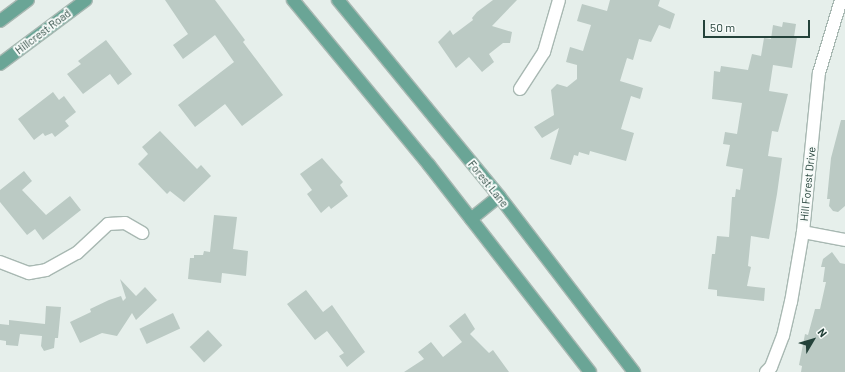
<!DOCTYPE html>
<html>
<head>
<meta charset="utf-8">
<style>
  body { margin:0 }
  #map { position:relative; width:845px; height:372px; overflow:hidden; background:#e6efeb; font-family:Barlow,sans-serif }
  div>[style] { position:absolute }
  [style*='--x'] { left:calc(var(--x)*1px); top:calc(var(--y)*1px); width:calc(var(--w)*1px); rotate:calc(var(--a)*1deg) }
  .building>* { inset:0; background:#bbcac4; transform-origin:0 0 }
  .roads { filter:drop-shadow(1px 0 #a8b8b2) drop-shadow(-1px 0 #a8b8b2) drop-shadow(0 1px #a8b8b2) drop-shadow(0 -1px #a8b8b2) }
  .minor>* { height:12px; margin:-6px; padding:0 6px; transform-origin:6px; border-radius:6px; background:#fff }
  .major>* { height:12px; margin:-6px; padding:0 6px; transform-origin:6px; border-radius:6px; background:#6aa596 }
  span { translate:-50% -50%; white-space:nowrap; text-align:center; line-height:1.15; -webkit-text-stroke:4px #f7fbf9; paint-order:stroke }
  .street-label { font-size:11px; color:#24423a }
  .north { position:absolute; left:793px; top:320px; width:40px; height:40px; -webkit-text-stroke:3px #f7fbf9; paint-order:stroke; rotate:52deg; font-size:11px; font-weight:700; line-height:16px; text-align:center; color:#24423a }
  .north::after { content:''; display:block; margin:auto; width:14px; height:18px; background:#24423a; clip-path:polygon(50% 0,100% 100%,50% 72%,0 100%) }
  .scale { position:absolute; left:703px; top:20px; width:107px; height:18px; box-sizing:border-box; border:2px solid #24423a; border-top:0; padding-left:5px; font-size:12px; line-height:14px; white-space:nowrap; color:#24423a; -webkit-text-stroke:3px #f7fbf9; paint-order:stroke }
</style>
</head>
<body>
<div id="map">
  <div class="building">
    <div style="clip-path:polygon(165px 0,215px 0,245px 40px,243px 42px,283px 95px,242px 126px,225px 104px,195px 127px,178px 105px,234px 62px,215px 35px,183px 59px,173px 45px,188px 34px)"></div>
    <div style="clip-path:polygon(493px 0,517px 0,492px 26px,512px 32px,510px 43px,503px 43px,489px 54px,494px 62px,482px 72px,469px 57px,456px 68px,438px 42px,450px 30px,453px 35px,473px 20px,472px 18px,477px 12px)"></div>
    <div style="clip-path:polygon(610px 0,660px 0,658px 6px,675px 14px,670px 29px,659px 25px,651px 42px,639px 39px,633px 60px,627px 58px,620px 81px,643px 88px,640px 99px,631px 96px,621px 129px,634px 133px,626px 161px,590px 151px,589px 155px,579px 152px,578px 156px,574px 155px,571px 165px,550px 159px,559px 128px,542px 138px,534px 127px,554px 115px,551px 90px,557px 84px,567px 87px,577px 79px,577px 65px,566px 62px,570px 47px,583px 51px,591px 25px,577px 21px,582px 4px,607px 11px)"></div>
    <div style="clip-path:polygon(783px 22px,796px 24px,794px 37px,797px 37px,792px 68px,773px 65px,769px 91px,788px 94px,778px 132px,772px 131px,768px 156px,782px 158px,777px 194px,769px 239px,751px 236px,748px 266px,751px 267px,747px 286px,765px 288px,764px 301px,717px 296px,717px 290px,708px 289px,712px 254px,715px 254px,717px 236px,729px 237px,732px 197px,735px 197px,736px 189px,740px 190px,743px 169px,726px 166px,730px 145px,723px 144px,725px 132px,737px 134px,742px 103px,712px 99px,714px 71px,720px 72px,721px 66px,748px 70px,752px 54px,761px 56px,764px 38px,771px 39px,773px 25px,782px 27px)"></div>
    <div style="clip-path:polygon(106px 40px,132px 74px,118px 85px,110px 74px,83px 94px,67px 74px,81px 64px,78px 61px)"></div>
    <div style="clip-path:polygon(53px 92px,59px 100px,64px 96px,76px 112px,65px 121px,69px 126px,55px 137px,52px 133px,45px 136px,43px 133px,34px 140px,18px 119px)"></div>
    <div style="clip-path:polygon(841px 120px,845px 120px,845px 206px,838px 212px,833px 211px,829px 206px,830px 199px,827px 199px,831px 158px)"></div>
    <div style="clip-path:polygon(160px 131px,197px 169px,201px 165px,211px 176px,184px 202px,170px 191px,167px 194px,138px 164px,148px 154px,142px 147px)"></div>
    <div style="clip-path:polygon(322px 158px,343px 182px,340px 185px,348px 196px,331px 209px,329px 206px,321px 213px,307px 194px,312px 190px,300px 174px)"></div>
    <div style="clip-path:polygon(24px 171px,32px 181px,22px 190px,46px 215px,70px 196px,81px 210px,43px 240px,35px 229px,27px 235px,0 202px,0 190px)"></div>
    <div style="clip-path:polygon(214px 215px,237px 217px,233px 249px,248px 251px,246px 276px,222px 273px,221px 283px,188px 279px,190px 258px,194px 258px,194px 255px,203px 255px,204px 251px,210px 252px)"></div>
    <div style="clip-path:polygon(832px 252px,840px 263px,845px 264px,845px 372px,801px 372px,802px 366px,799px 365px,805px 334px,808px 335px,815px 309px,820px 309px,826px 282px,823px 282px,825px 267px,821px 267px,823px 259px)"></div>
    <div style="clip-path:polygon(120px 279px,136px 296px,145px 287px,157px 300px,136px 320px,132px 313px,117px 336px,102px 333px,80px 343px,70px 322px,91px 312px,90px 309px,109px 300px,121px 296px,123px 301px,126px 298px)"></div>
    <div style="clip-path:polygon(306px 290px,323px 312px,332px 305px,365px 352px,347px 367px,339px 356px,344px 353px,327px 331px,315px 340px,287px 304px)"></div>
    <div style="clip-path:polygon(46px 306px,61px 307px,58px 338px,55px 338px,54px 348px,44px 351px,41px 346px,42px 336px,20px 334px,18px 346px,6px 345px,6px 341px,0 340px,0 324px,9px 325px,9px 320px,45px 324px)"></div>
    <div style="left:173px;top:313px;width:17px;height:37px;rotate:65deg"></div>
    <div style="clip-path:polygon(465px 313px,475px 329px,470px 334px,489px 353px,493px 350px,509px 372px,404px 372px,424px 359px,418px 352px,431px 342px,443px 357px,462px 342px,449px 326px)"></div>
    <div style="left:208px;top:330px;width:21px;height:25px;rotate:47deg"></div>
  </div>
  <div class="roads">
    <div class="minor">
      <div style="--x:520;--y:89;--w:44;--a:-57"></div>
      <div style="--x:544;--y:52;--w:54;--a:-73.9"></div>
      <div style="--x:803;--y:232;--w:43;--a:10.8"></div>
      <div style="--x:0;--y:262;--w:31;--a:21"></div>
      <div style="--x:29;--y:273;--w:17;--a:-10"></div>
      <div style="--x:46;--y:270;--w:35;--a:-29"></div>
      <div style="--x:77;--y:253;--w:42;--a:-43.1"></div>
      <div style="--x:108;--y:224;--w:17;--a:-3"></div>
      <div style="--x:125;--y:223;--w:20;--a:30"></div>
      <div style="--x:766;--y:372;--w:7;--a:-45"></div>
      <div style="--x:771;--y:367;--w:33;--a:-69"></div>
      <div style="--x:783;--y:336;--w:35;--a:-77"></div>
      <div style="--x:791;--y:302;--w:71;--a:-80.3"></div>
      <div style="--x:803;--y:232;--w:160;--a:-84.3"></div>
      <div style="--x:819;--y:73;--w:76;--a:-73.2"></div>
    </div>
    <div class="major">
      <div style="--x:293;--y:0;--w:214;--a:50.5"></div>
      <div style="--x:429;--y:165;--w:262;--a:52.1"></div>
      <div style="--x:338;--y:0;--w:254;--a:50.6"></div>
      <div style="--x:499;--y:196;--w:222;--a:52.5"></div>
      <div style="--x:0;--y:21;--w:35;--a:-37"></div>
      <div style="--x:0;--y:64;--w:107;--a:-36.7"></div>
      <div style="--x:471;--y:219;--w:36;--a:-39"></div>
    </div>
  </div>
  <div class="street-label">
    <span style="left:43px;top:32px;rotate:-37deg">Hillcrest Road</span>
    <span style="left:488px;top:184px;rotate:51deg">Forest Lane</span>
    <span style="left:808px;top:184px;rotate:-84deg">Hill Forest Drive</span>
  </div>
  <div class="north">N</div>
  <div class="scale">50 m</div>
</div>
</body>
</html>
